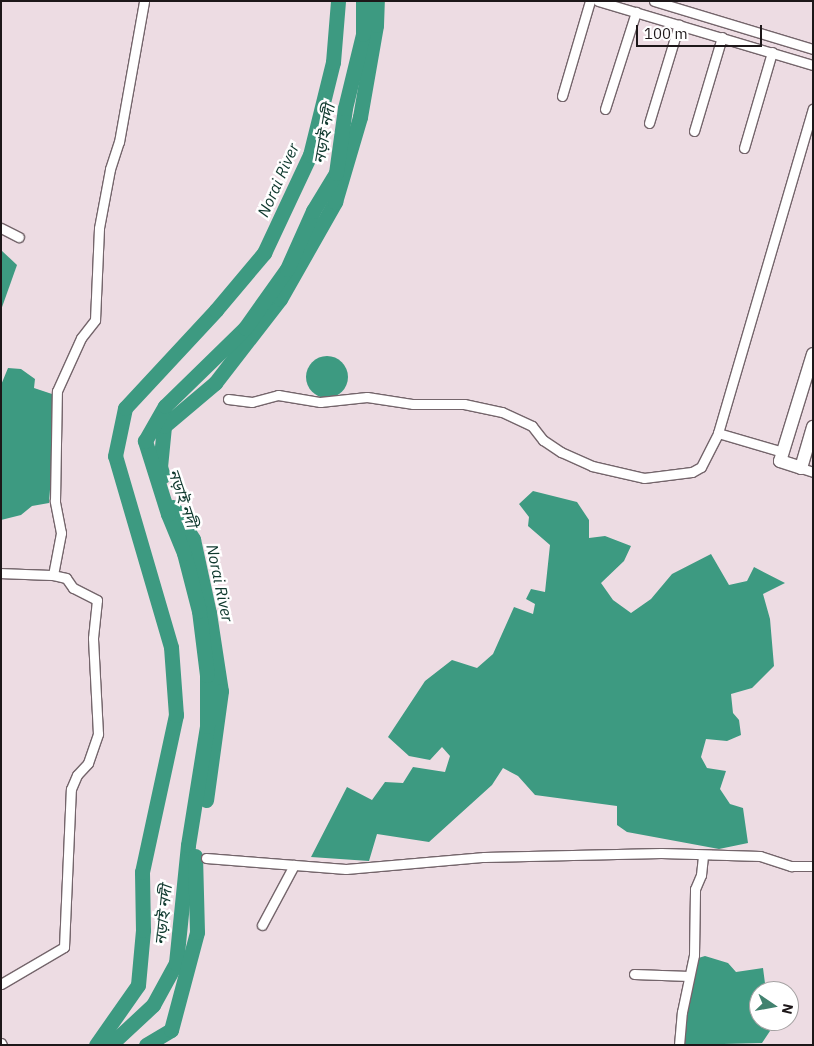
<!DOCTYPE html>
<html>
<head>
<meta charset="utf-8">
<style>
  body { margin:0 }
  #map { position:relative; width:814px; height:1046px; overflow:hidden; background:#eddce3; font-family:"IBM Plex Sans","Noto Sans Bengali",sans-serif }
  div>[style] { position:absolute }
  [style*='--x'] { left:calc(var(--x)*1px); top:calc(var(--y)*1px); width:calc(var(--w)*1px); rotate:calc(var(--a)*1deg) }
  .water>* { inset:0; background:#3d9a81 }
  .round { border-radius:50% }
  .river>* { height:15px; margin:-7.5px; padding:0 7.5px; transform-origin:7.5px; border-radius:7.5px; background:#3d9a81 }
  .roads { filter:drop-shadow(1px 0 #74656b) drop-shadow(-1px 0 #74656b) drop-shadow(0 1px #74656b) drop-shadow(0 -1px #74656b) }
  .street>* { height:9px; margin:-4.5px; padding:0 4.5px; transform-origin:4.5px; border-radius:4.5px; background:#fff }
  .secondary>* { height:12px; margin:-6px; padding:0 6px; transform-origin:6px; border-radius:6px; background:#fff }
  span { translate:-50% -50%; white-space:nowrap; text-align:center; line-height:1.15; -webkit-text-stroke:5px #fff; paint-order:stroke }
  .water-label { font-size:16px; color:#0e382d; font-style:italic }
  .frame { position:absolute; inset:0; border:2px solid #1d1719; pointer-events:none }
  .north { position:absolute; left:749px; top:981px; width:50px; height:50px; box-sizing:border-box; background:#fff; border:1px solid #a5a2a3; border-radius:50%; rotate:102deg; font-size:14px; font-weight:700; line-height:20px; text-align:center; color:#1d1719 }
  .north::after { content:''; display:block; margin:auto; width:18px; height:22px; background:#42826f; clip-path:polygon(50% 0,100% 100%,50% 72%,0 100%) }
  .scale { position:absolute; left:636px; top:25px; width:126px; height:22px; box-sizing:border-box; border:2px solid #1d1719; border-top:0; padding-left:6px; font-size:15px; line-height:18px; white-space:nowrap; color:#1d1719; -webkit-text-stroke:4px #fff; paint-order:stroke }
</style>
</head>
<body>
<div id="map">
  <div class="water">
    <div style="clip-path:polygon(1px 250px,17px 265px,1px 310px)"></div>
    <div class="round" style="left:306px;top:356px;width:42px;height:42px"></div>
    <div style="clip-path:polygon(8px 368px,21px 369px,35px 379px,34px 388px,52px 394px,54px 436px,49px 503px,32px 506px,21px 515px,1px 520px,1px 385px)"></div>
    <div style="clip-path:polygon(533px 491px,577px 502px,589px 520px,589px 538px,605px 536px,631px 546px,624px 561px,601px 583px,613px 600px,631px 613px,651px 599px,672px 574px,711px 554px,729px 585px,747px 581px,754px 567px,785px 583px,763px 594px,770px 619px,774px 666px,752px 688px,731px 694px,733px 713px,739px 720px,741px 735px,727px 741px,706px 739px,701px 757px,707px 768px,726px 771px,720px 789px,730px 804px,743px 808px,748px 843px,719px 849px,627px 832px,617px 825px,617px 806px,535px 795px,518px 776px,503px 768px,492px 785px,429px 842px,377px 834px,369px 861px,311px 857px,347px 787px,372px 800px,385px 782px,403px 783px,413px 767px,445px 772px,450px 756px,442px 747px,430px 760px,409px 756px,388px 737px,425px 681px,452px 660px,477px 668px,493px 654px,514px 607px,533px 614px,535px 604px,526px 599px,531px 589px,545px 592px,550px 545px,528px 526px,529px 517px,519px 504px)"></div>
    <div style="clip-path:polygon(705px 956px,728px 963px,736px 972px,763px 968px,766px 991px,759px 991px,759px 1021px,769px 1021px,770px 1031px,762px 1043px,685px 1045px,684px 1006px,693px 984px,695px 959px)"></div>
  </div>
  <div class="river">
    <div style="--x:163;--y:476;--w:9;--a:-108"></div>
    <div style="--x:160;--y:467;--w:41;--a:-84.4"></div>
    <div style="--x:164;--y:426;--w:67;--a:-40.1"></div>
    <div style="--x:215;--y:383;--w:106;--a:-52.3"></div>
    <div style="--x:280;--y:299;--w:112;--a:-60.4"></div>
    <div style="--x:335;--y:202;--w:89;--a:-73.6"></div>
    <div style="--x:360;--y:117;--w:93;--a:-80.1"></div>
    <div style="--x:376;--y:25;--w:24;--a:-88"></div>
    <div style="--x:173;--y:507;--w:38;--a:58"></div>
    <div style="--x:193;--y:539;--w:76;--a:77.8"></div>
    <div style="--x:209;--y:613;--w:79;--a:81.3"></div>
    <div style="--x:221;--y:691;--w:110;--a:97.8"></div>
    <div style="--x:96;--y:1045;--w:73;--a:-55"></div>
    <div style="--x:138;--y:985;--w:55;--a:-84.8"></div>
    <div style="--x:143;--y:930;--w:58;--a:-91"></div>
    <div style="--x:142;--y:872;--w:161;--a:-77.8"></div>
    <div style="--x:176;--y:715;--w:68;--a:-94.2"></div>
    <div style="--x:171;--y:647;--w:199;--a:-106.3"></div>
    <div style="--x:115;--y:456;--w:49;--a:-78.2"></div>
    <div style="--x:125;--y:408;--w:134;--a:-47.1"></div>
    <div style="--x:216;--y:310;--w:75;--a:-49.9"></div>
    <div style="--x:264;--y:253;--w:108;--a:-64.9"></div>
    <div style="--x:310;--y:155;--w:96;--a:-76.1"></div>
    <div style="--x:333;--y:62;--w:61;--a:-85.3"></div>
    <div style="--x:110;--y:1045;--w:59;--a:-42.9"></div>
    <div style="--x:153;--y:1005;--w:48;--a:-61.3"></div>
    <div style="--x:176;--y:963;--w:119;--a:-84.2"></div>
    <div style="--x:188;--y:845;--w:121;--a:-80.9"></div>
    <div style="--x:207;--y:726;--w:51;--a:-90"></div>
    <div style="--x:207;--y:675;--w:64;--a:-97.1"></div>
    <div style="--x:199;--y:611;--w:60;--a:-104.5"></div>
    <div style="--x:184;--y:553;--w:42;--a:-112.3"></div>
    <div style="--x:168;--y:514;--w:77;--a:-107.5"></div>
    <div style="--x:145;--y:441;--w:40;--a:-60.3"></div>
    <div style="--x:165;--y:406;--w:112;--a:-44.3"></div>
    <div style="--x:245;--y:328;--w:72;--a:-54.6"></div>
    <div style="--x:287;--y:269;--w:64;--a:-65.9"></div>
    <div style="--x:313;--y:211;--w:44;--a:-58.8"></div>
    <div style="--x:336;--y:173;--w:66;--a:-82.1"></div>
    <div style="--x:345;--y:108;--w:76;--a:-76.3"></div>
    <div style="--x:363;--y:34;--w:33;--a:-90"></div>
    <div style="--x:146;--y:1045;--w:29;--a:-31"></div>
    <div style="--x:171;--y:1030;--w:101;--a:-75.1"></div>
    <div style="--x:197;--y:932;--w:76;--a:-91.5"></div>
  </div>
  <div class="roads">
    <div class="street">
      <div style="--x:598;--y:1;--w:224;--a:16.6"></div>
      <div style="--x:654;--y:1;--w:166;--a:16.8"></div>
      <div style="--x:562;--y:96;--w:99;--a:-73.6"></div>
      <div style="--x:605;--y:109;--w:102;--a:-72.3"></div>
      <div style="--x:649;--y:123;--w:103;--a:-73.1"></div>
      <div style="--x:694;--y:131;--w:98;--a:-73.4"></div>
      <div style="--x:744;--y:148;--w:100;--a:-73.7"></div>
      <div style="--x:1;--y:228;--w:20;--a:27"></div>
      <div style="--x:228;--y:399;--w:24;--a:7"></div>
      <div style="--x:252;--y:402;--w:27;--a:-15"></div>
      <div style="--x:278;--y:395;--w:43;--a:9.5"></div>
      <div style="--x:320;--y:402;--w:47;--a:-6.1"></div>
      <div style="--x:367;--y:397;--w:47;--a:8.7"></div>
      <div style="--x:413;--y:404;--w:51;--a:0"></div>
      <div style="--x:464;--y:404;--w:39;--a:12"></div>
      <div style="--x:502;--y:412;--w:33;--a:25"></div>
      <div style="--x:532;--y:426;--w:18;--a:52"></div>
      <div style="--x:543;--y:440;--w:22;--a:34"></div>
      <div style="--x:561;--y:452;--w:34;--a:24"></div>
      <div style="--x:592;--y:466;--w:53;--a:13"></div>
      <div style="--x:644;--y:478;--w:48;--a:-7.1"></div>
      <div style="--x:692;--y:472;--w:10;--a:-29"></div>
      <div style="--x:701;--y:467;--w:38;--a:-63"></div>
      <div style="--x:718;--y:433;--w:338;--a:-73.7"></div>
      <div style="--x:718;--y:433;--w:68;--a:16.3"></div>
      <div style="--x:801;--y:468;--w:13;--a:18"></div>
      <div style="--x:1;--y:573;--w:52;--a:2.2"></div>
      <div style="--x:206;--y:858;--w:140;--a:4.5"></div>
      <div style="--x:346;--y:869;--w:139;--a:-5"></div>
      <div style="--x:484;--y:857;--w:177;--a:-1.3"></div>
      <div style="--x:661;--y:853;--w:99;--a:1.7"></div>
      <div style="--x:760;--y:856;--w:33;--a:18"></div>
      <div style="--x:791;--y:866;--w:22;--a:0"></div>
      <div style="--x:262;--y:925;--w:68;--a:-61.9"></div>
      <div style="--x:634;--y:974;--w:55;--a:2.1"></div>
      <div style="--x:1;--y:984;--w:73;--a:-30.4"></div>
      <div style="--x:64;--y:947;--w:158;--a:-87.5"></div>
      <div style="--x:71;--y:789;--w:15;--a:-67"></div>
      <div style="--x:77;--y:775;--w:16;--a:-47"></div>
      <div style="--x:88;--y:763;--w:31;--a:-71"></div>
      <div style="--x:98;--y:734;--w:96;--a:-93"></div>
      <div style="--x:93;--y:638;--w:38;--a:-84"></div>
      <div style="--x:97;--y:600;--w:27;--a:-153"></div>
      <div style="--x:73;--y:588;--w:12;--a:-125"></div>
      <div style="--x:66;--y:578;--w:13;--a:-167"></div>
      <div style="--x:53;--y:575;--w:43;--a:-79.2"></div>
      <div style="--x:61;--y:533;--w:33;--a:-101"></div>
      <div style="--x:55;--y:501;--w:110;--a:-89"></div>
      <div style="--x:57;--y:391;--w:58;--a:-65.6"></div>
      <div style="--x:81;--y:338;--w:23;--a:-52"></div>
      <div style="--x:95;--y:320;--w:92;--a:-87.5"></div>
      <div style="--x:99;--y:228;--w:60;--a:-79.4"></div>
      <div style="--x:110;--y:169;--w:28;--a:-72"></div>
      <div style="--x:119;--y:142;--w:143;--a:-79.9"></div>
      <div style="--x:1;--y:1043;--w:2;--a:63"></div>
      <div style="--x:679;--y:1045;--w:33;--a:-85"></div>
      <div style="--x:682;--y:1012;--w:58;--a:-78.1"></div>
      <div style="--x:694;--y:955;--w:66;--a:-89.1"></div>
      <div style="--x:695;--y:889;--w:15;--a:-67"></div>
      <div style="--x:701;--y:875;--w:20;--a:-84"></div>
    </div>
    <div class="secondary">
      <div style="--x:813;--y:354;--w:112;--a:107.1"></div>
      <div style="--x:780;--y:461;--w:22;--a:18"></div>
      <div style="--x:801;--y:468;--w:43;--a:-73.7"></div>
    </div>
  </div>
  <div class="water-label">
    <span style="left:324px;top:134px;rotate:-80deg">নড়াই নদী</span>
    <span style="left:278px;top:180px;rotate:-66deg">Norai River</span>
    <span style="left:183px;top:498px;rotate:71deg">নড়াই নদী</span>
    <span style="left:220px;top:583px;rotate:78deg">Norai River</span>
    <span style="left:163px;top:915px;rotate:-84deg">নড়াই নদী</span>
  </div>
  <div class="frame"></div>
  <div class="north">N</div>
  <div class="scale">100 m</div>
</div>
</body>
</html>
